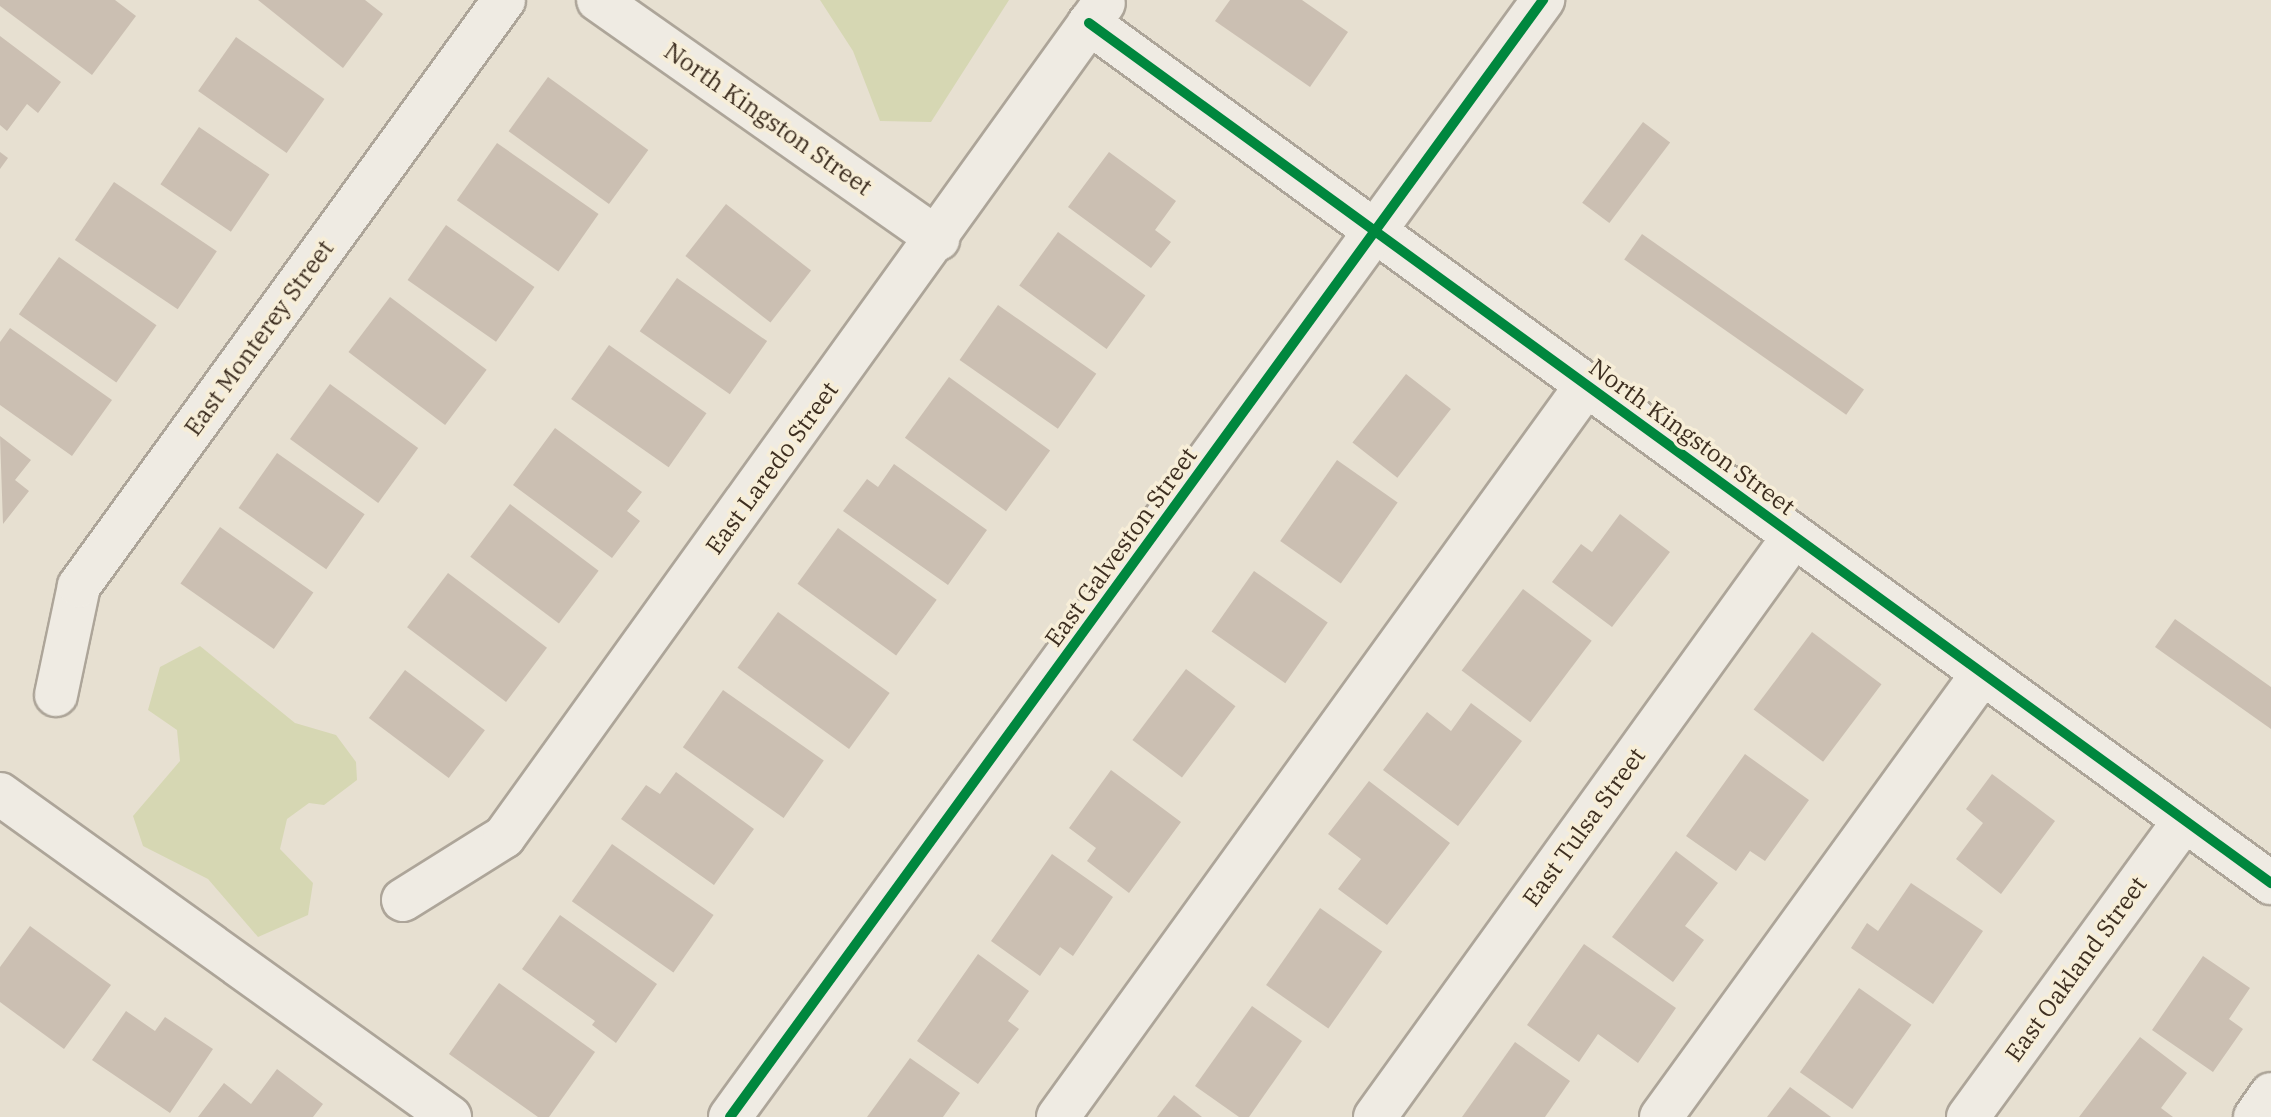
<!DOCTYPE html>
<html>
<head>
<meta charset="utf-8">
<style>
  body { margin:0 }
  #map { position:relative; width:2271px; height:1117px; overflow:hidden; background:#e7e0d1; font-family:"IBM Plex Serif",serif }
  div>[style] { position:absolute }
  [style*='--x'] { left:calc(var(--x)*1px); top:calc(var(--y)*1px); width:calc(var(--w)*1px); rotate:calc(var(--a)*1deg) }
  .green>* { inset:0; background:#d6d7b3 }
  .building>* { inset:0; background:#cbbfb2; transform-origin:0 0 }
  .roads { filter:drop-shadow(2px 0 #ada599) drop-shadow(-2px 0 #ada599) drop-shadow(0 2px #ada599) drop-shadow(0 -2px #ada599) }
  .minor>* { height:42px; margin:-21px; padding:0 21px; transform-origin:21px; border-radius:21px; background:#efebe3 }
  .cycleway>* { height:10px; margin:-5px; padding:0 5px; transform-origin:5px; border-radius:5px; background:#00873e }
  span { translate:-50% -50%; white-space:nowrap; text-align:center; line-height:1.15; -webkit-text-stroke:7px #f7eed8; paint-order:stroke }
  .street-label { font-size:24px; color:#3d2e20 }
</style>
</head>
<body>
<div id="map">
  <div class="green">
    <div style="clip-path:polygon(820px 0,1009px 0,931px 122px,880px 121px,853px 51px)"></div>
    <div style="clip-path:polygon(200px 646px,295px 723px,336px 735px,356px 762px,357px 780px,324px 805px,309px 803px,287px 819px,280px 849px,313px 883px,308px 915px,258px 937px,208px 879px,143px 846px,133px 816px,180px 761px,177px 730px,148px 710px,160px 667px)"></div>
  </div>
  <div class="building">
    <div style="clip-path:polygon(0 0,115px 0,136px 16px,92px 75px,0 6px)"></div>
    <div style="clip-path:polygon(258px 0,365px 0,383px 14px,343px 68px)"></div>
    <div style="clip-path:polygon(1230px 0,1302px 0,1348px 32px,1310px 87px,1215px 21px)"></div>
    <div style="clip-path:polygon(0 36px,61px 82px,38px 113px,27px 104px,7px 131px,0 125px)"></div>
    <div style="left:236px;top:37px;width:108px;height:66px;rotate:35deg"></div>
    <div style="left:548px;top:77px;width:124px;height:67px;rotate:36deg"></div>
    <div style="left:1643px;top:122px;width:34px;height:101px;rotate:37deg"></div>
    <div style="left:199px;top:127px;width:85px;height:69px;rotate:34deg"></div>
    <div style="left:497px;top:143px;width:124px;height:70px;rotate:35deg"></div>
    <div style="clip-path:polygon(0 152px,8px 158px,0 169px)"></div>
    <div style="clip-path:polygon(1109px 152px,1176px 201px,1155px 230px,1171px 242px,1151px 268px,1068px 207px)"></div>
    <div style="left:114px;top:182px;width:124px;height:70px;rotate:34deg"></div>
    <div style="left:726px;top:204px;width:108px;height:66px;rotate:38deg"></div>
    <div style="left:446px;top:225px;width:108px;height:67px;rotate:35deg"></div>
    <div style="left:1058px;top:232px;width:108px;height:66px;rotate:36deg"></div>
    <div style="left:1642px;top:234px;width:271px;height:31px;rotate:35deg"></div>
    <div style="left:59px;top:257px;width:119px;height:70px;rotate:35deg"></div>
    <div style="left:677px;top:278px;width:110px;height:65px;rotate:35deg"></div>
    <div style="left:390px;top:297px;width:121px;height:69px;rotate:37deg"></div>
    <div style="left:998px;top:305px;width:120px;height:67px;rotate:35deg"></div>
    <div style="clip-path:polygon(10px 328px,112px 400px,72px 456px,0 405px,0 342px)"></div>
    <div style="left:609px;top:345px;width:119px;height:66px;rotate:35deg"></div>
    <div style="left:1406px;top:374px;width:57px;height:87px;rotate:38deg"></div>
    <div style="left:949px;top:377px;width:125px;height:75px;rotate:36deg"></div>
    <div style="left:330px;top:384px;width:109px;height:68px;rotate:36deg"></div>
    <div style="clip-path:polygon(555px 428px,642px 492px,627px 511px,640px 521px,612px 558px,513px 485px)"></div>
    <div style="clip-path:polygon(0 436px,31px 460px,15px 480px,29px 491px,3px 524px)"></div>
    <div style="left:277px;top:453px;width:107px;height:67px;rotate:35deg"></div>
    <div style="left:1337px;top:460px;width:74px;height:99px;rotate:35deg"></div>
    <div style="clip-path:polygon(894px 464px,987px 530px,948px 585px,843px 511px,867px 479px,878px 487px)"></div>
    <div style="left:510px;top:504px;width:111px;height:66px;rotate:37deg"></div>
    <div style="clip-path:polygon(1620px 514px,1670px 552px,1612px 627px,1552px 582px,1581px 544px,1592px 552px)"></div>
    <div style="left:220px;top:527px;width:114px;height:69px;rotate:35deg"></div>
    <div style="left:838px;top:528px;width:122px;height:69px;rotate:36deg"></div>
    <div style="left:1254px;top:571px;width:90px;height:74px;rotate:35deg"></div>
    <div style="left:448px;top:573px;width:124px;height:68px;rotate:37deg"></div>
    <div style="left:1523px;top:589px;width:86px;height:102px;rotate:37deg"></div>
    <div style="left:778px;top:612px;width:138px;height:69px;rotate:36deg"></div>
    <div style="clip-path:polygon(2175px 619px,2271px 687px,2271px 729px,2155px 647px)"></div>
    <div style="left:1812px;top:632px;width:87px;height:97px;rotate:37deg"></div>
    <div style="left:1186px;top:669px;width:62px;height:89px;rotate:37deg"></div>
    <div style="left:405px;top:670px;width:100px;height:60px;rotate:37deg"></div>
    <div style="left:723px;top:690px;width:123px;height:70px;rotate:35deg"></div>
    <div style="clip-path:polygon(1471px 703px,1522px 741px,1458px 826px,1383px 770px,1427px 712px,1451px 731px)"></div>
    <div style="clip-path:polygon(1745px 754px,1809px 800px,1765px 861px,1750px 851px,1736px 871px,1686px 836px)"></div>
    <div style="clip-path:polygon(1111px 770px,1181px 822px,1129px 893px,1087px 861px,1096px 848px,1069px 828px)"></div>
    <div style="clip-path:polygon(676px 772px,754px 829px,714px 885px,621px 819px,646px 785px,660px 794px)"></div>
    <div style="clip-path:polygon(1992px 774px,2055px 821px,2001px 894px,1956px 859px,1983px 823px,1966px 809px)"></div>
    <div style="clip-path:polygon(1369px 781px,1450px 843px,1387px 925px,1338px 889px,1361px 859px,1328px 834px)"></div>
    <div style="left:612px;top:844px;width:124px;height:70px;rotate:35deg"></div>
    <div style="clip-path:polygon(1676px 851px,1718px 883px,1685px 926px,1704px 940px,1673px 982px,1612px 937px)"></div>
    <div style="clip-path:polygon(1052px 854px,1113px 897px,1073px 956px,1060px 947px,1040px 976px,991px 941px)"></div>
    <div style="clip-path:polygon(1911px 883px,1983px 931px,1933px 1004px,1851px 948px,1867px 923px,1878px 931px)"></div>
    <div style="left:1320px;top:908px;width:76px;height:94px;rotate:35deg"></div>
    <div style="clip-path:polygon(560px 915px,657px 984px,616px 1043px,592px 1025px,595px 1021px,522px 969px)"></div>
    <div style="clip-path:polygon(30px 926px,111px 985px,64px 1049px,0 1002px,0 967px)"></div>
    <div style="clip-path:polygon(1584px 944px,1676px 1008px,1638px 1063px,1598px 1034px,1579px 1062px,1527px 1025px)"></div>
    <div style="clip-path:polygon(978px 954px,1029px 991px,1008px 1021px,1019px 1029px,978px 1084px,917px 1041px)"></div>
    <div style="clip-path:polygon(2203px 956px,2250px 988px,2229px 1019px,2243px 1029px,2213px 1072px,2152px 1030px)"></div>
    <div style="clip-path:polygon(499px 983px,595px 1052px,549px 1117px,538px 1117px,449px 1054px)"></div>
    <div style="left:1859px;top:988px;width:64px;height:103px;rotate:35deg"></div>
    <div style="clip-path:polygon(1252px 1006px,1302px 1041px,1249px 1117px,1239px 1117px,1195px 1086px)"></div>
    <div style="clip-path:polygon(126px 1011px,155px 1031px,165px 1017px,213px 1049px,170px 1113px,92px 1060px)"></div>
    <div style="clip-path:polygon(2140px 1037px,2187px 1073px,2161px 1108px,2173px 1117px,2079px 1117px)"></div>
    <div style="clip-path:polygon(1515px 1042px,1570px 1081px,1545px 1117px,1462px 1117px)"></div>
    <div style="clip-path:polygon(910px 1058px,960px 1093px,943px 1117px,867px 1117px)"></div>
    <div style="clip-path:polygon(277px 1069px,323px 1104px,313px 1117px,198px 1117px,224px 1083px,251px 1104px)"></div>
    <div style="clip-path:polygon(1790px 1087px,1831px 1117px,1767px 1117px)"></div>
    <div style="clip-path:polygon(1174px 1095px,1202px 1117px,1157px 1117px)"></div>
  </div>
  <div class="roads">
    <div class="minor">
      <div style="--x:598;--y:0;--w:416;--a:35.1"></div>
      <div style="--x:1089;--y:23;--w:1462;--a:36.04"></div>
      <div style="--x:56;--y:695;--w:111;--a:-78.1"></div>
      <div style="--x:79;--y:586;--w:724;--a:-54.05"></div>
      <div style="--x:0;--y:794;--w:554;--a:35.67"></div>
      <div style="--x:403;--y:900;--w:119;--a:-32"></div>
      <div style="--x:504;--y:837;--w:1027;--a:-54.27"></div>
      <div style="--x:730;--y:1117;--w:1382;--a:-53.95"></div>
      <div style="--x:1058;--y:1117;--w:904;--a:-54.18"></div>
      <div style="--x:1375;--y:1117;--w:715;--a:-54.22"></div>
      <div style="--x:1661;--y:1117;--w:547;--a:-54.07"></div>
      <div style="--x:1968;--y:1117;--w:366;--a:-53.9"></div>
      <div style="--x:2255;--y:1117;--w:28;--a:-55"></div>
    </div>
  </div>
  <div class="cycleway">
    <div style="--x:1089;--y:23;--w:1462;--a:36.04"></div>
    <div style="--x:730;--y:1117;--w:1382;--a:-53.95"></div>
  </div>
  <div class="street-label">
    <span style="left:768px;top:119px;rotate:35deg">North Kingston Street</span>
    <span style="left:259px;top:338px;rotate:-54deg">East Monterey Street</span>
    <span style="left:1692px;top:437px;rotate:36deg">North Kingston Street</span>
    <span style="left:772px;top:468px;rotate:-54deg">East Laredo Street</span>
    <span style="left:1121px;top:547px;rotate:-54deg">East Galveston Street</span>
    <span style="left:1584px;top:827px;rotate:-54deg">East Tulsa Street</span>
    <span style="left:2076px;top:969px;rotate:-54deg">East Oakland Street</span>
  </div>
</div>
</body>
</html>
